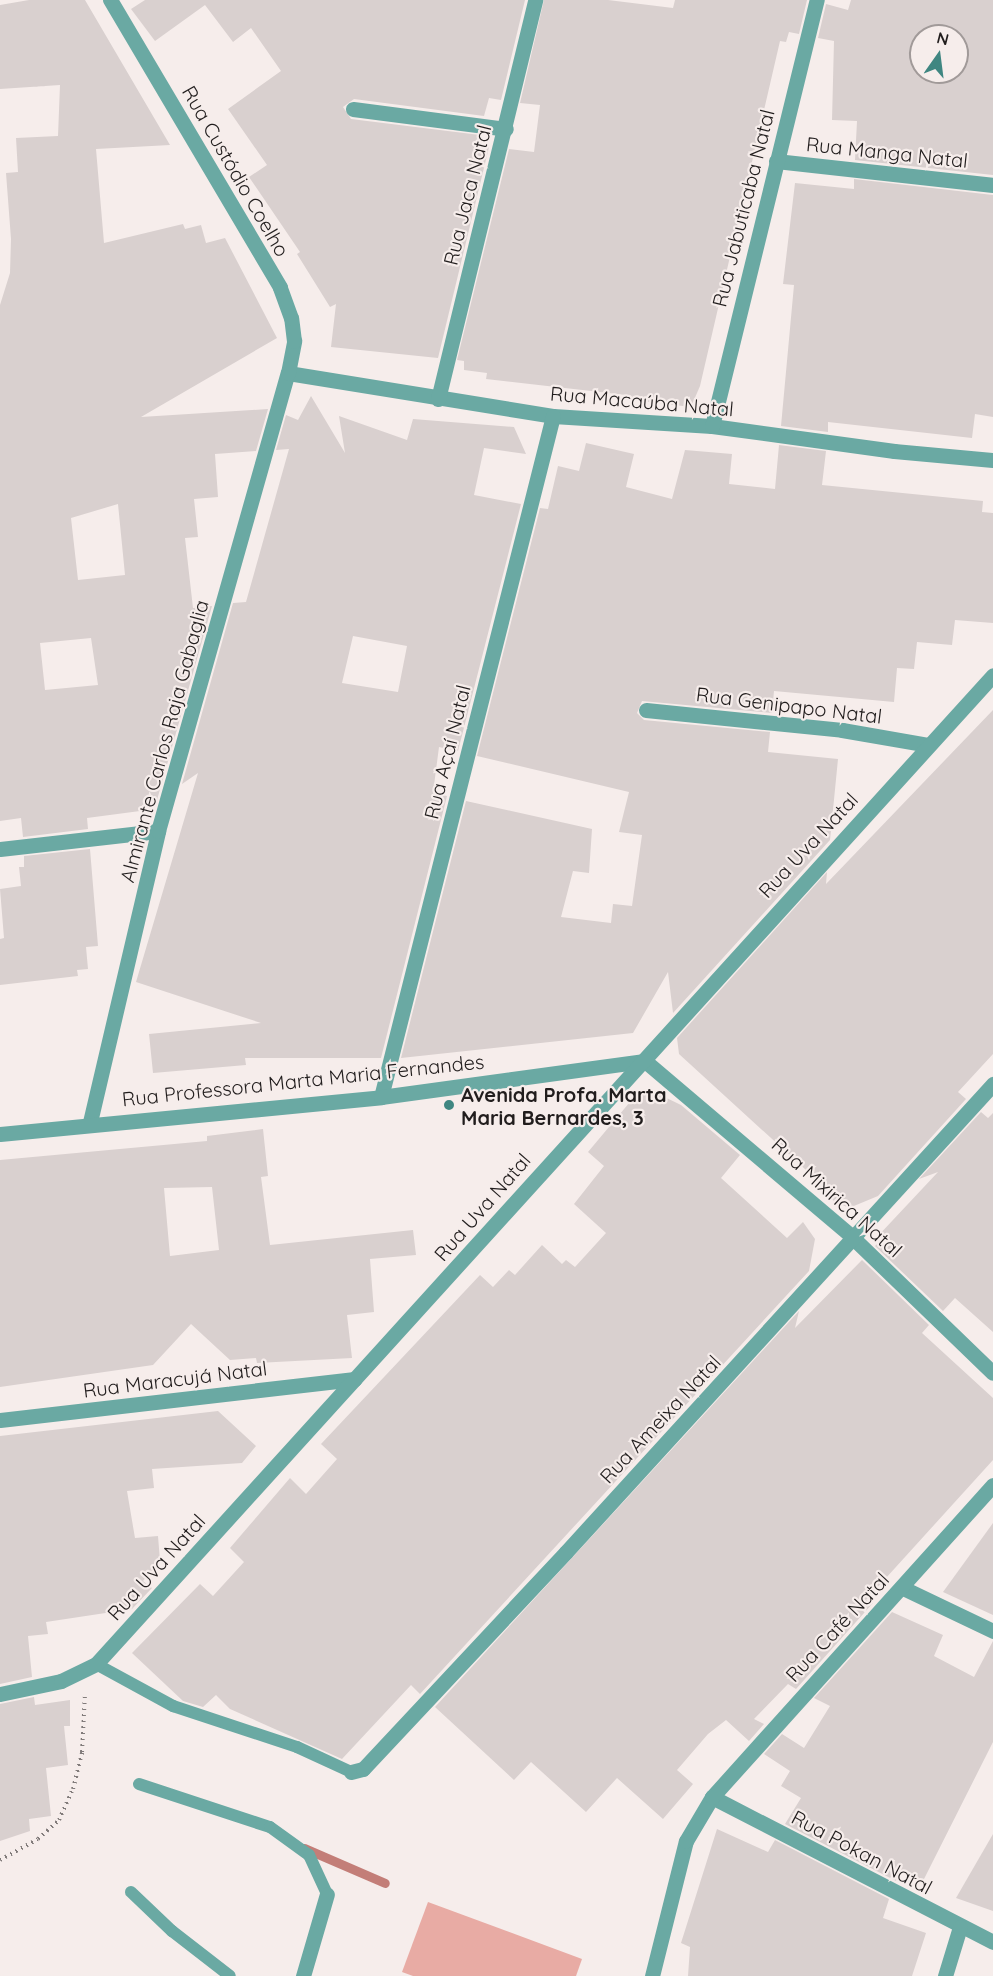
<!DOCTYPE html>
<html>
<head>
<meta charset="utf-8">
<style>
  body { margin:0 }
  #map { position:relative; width:993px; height:1976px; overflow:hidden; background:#f6edeb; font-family:Quicksand,sans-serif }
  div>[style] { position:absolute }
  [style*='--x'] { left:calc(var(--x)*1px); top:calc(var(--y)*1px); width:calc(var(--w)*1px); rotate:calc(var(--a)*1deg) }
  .green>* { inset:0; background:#e8aba4 }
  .stream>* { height:9px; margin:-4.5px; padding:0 4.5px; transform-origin:4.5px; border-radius:4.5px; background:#c37e78 }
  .building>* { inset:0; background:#d9d0cf }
  .path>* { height:4px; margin-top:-2px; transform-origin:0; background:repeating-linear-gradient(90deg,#817b7a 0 1.5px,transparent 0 6px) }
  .service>* { height:12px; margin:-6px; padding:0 6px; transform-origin:6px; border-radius:6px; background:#6aa9a3 }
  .minor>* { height:15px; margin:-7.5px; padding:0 7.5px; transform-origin:7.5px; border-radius:7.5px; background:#6aa9a3 }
  .dots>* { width:16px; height:16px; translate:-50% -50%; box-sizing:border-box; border:3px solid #f6edeb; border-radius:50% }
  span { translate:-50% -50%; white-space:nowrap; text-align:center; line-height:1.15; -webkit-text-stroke:4.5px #f6edeb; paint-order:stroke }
  .street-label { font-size:20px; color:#211d1d }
  .poi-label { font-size:20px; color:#211d1d; font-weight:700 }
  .left { translate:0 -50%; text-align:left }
  .north { position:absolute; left:909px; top:24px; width:60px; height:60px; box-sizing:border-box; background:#f6edeb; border:2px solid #a19a99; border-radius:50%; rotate:14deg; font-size:16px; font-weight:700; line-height:24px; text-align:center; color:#211d1d }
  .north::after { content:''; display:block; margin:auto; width:21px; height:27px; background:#3f8681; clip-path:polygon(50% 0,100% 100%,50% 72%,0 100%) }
</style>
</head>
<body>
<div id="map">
  <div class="green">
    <div style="clip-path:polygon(428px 1902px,582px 1959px,576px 1976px,413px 1976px,402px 1972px)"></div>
  </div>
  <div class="stream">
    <div style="--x:304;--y:1848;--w:88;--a:23.4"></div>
  </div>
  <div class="building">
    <div style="clip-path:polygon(evenodd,29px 0,85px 0,170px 145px,96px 149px,104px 243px,183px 224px,185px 229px,201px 225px,206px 243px,225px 238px,277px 338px,141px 417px,268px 409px,256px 451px,215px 454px,218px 497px,194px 499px,198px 537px,185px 538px,193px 608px,212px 606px,157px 800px,140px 811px,87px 818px,88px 829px,23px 837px,21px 818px,0 821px,0 305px,10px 273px,11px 239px,6px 173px,18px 172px,16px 138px,58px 136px,60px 85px,0 89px,0 5px,29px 0,118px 504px,125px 575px,78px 580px,71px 518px,118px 504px,29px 0,91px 638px,98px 685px,45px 690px,40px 643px,91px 638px)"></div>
    <div style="clip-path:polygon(145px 0,525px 0,501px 100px,489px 98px,484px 116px,354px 99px,343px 107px,351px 119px,480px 135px,477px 145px,489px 147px,438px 358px,331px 347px,336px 304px,330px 307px,297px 254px,300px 252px,249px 177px,267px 165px,228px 109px,281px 71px,251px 28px,233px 42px,205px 5px,155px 41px,131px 9px)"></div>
    <div style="clip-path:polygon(544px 0,608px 0,673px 8px,675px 0,807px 0,799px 34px,789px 32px,786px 42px,780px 41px,700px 386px,691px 407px,626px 399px,626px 395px,486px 379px,487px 373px,464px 370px,464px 361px,457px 360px,509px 149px,534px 152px,540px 105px,520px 103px)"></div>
    <div style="clip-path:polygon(evenodd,851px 0,993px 0,993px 175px,855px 160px,857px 121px,832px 120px,834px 41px,818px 38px,826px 4px,848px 10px,851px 0,921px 36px,957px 36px,957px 72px,921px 72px,921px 36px)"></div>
    <div style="clip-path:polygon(854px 179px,993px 195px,993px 417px,975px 414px,972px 438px,828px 422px,828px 432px,781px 426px,794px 285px,783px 284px,795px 183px,854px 189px)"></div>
    <div style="clip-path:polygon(evenodd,311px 396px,345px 453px,339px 416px,407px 440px,413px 419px,514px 427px,526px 454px,484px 448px,474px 495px,521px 504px,458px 751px,439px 747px,433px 793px,447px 796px,381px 1058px,245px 1058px,246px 1065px,153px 1073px,149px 1034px,261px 1023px,136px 982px,198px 773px,182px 784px,233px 603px,246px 602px,289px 449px,276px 450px,286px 415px,298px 420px,311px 396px,353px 636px,407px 646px,398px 692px,342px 683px,353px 636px)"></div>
    <div style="clip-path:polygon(586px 443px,634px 454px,626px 487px,672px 499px,685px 450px,732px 454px,729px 484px,775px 489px,779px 445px,826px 451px,822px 485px,983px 501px,982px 512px,993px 513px,993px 623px,955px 620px,952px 645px,917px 642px,914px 669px,897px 668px,894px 702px,774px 691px,772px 713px,642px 701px,637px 713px,644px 720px,770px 732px,768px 752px,838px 759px,830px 840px,673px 1013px,668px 972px,633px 1033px,401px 1058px,466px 801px,592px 829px,589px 873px,573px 871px,561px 917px,611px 923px,613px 904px,632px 906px,642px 835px,619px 832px,629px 792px,477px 756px,540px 508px,548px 509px,558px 466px,579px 471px)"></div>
    <div style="clip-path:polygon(993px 710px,993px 1054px,958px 1092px,966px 1099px,878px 1196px,849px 1208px,826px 1197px,830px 1192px,679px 1054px,677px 1038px,827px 872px,826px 884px)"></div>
    <div style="clip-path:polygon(90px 849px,98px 946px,86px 947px,88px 969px,77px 970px,78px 976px,0 985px,0 939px,4px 938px,0 889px,21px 886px,19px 867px,24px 867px,24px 856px)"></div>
    <div style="clip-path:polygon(640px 1090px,650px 1090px,681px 1105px,740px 1155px,721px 1178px,787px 1238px,803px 1222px,815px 1239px,809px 1271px,420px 1694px,411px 1685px,342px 1759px,230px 1709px,216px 1695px,203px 1707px,183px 1701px,132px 1653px,200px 1584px,213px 1596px,244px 1562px,230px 1548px,290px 1478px,306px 1494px,337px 1459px,321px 1444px,480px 1275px,493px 1287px,509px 1270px,515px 1275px,542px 1245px,562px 1264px,566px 1260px,575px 1267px,606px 1233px,574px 1204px,604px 1166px,588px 1152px)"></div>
    <div style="clip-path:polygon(981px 1112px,988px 1118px,993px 1113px,993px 1332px,955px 1298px,943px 1311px,875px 1246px,881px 1240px,877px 1237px,938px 1172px,919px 1179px)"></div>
    <div style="clip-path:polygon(evenodd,263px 1129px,268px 1176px,261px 1177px,270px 1245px,413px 1230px,416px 1255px,370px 1259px,374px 1312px,347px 1315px,352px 1358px,257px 1363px,256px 1358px,230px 1360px,191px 1324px,153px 1365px,0 1387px,0 1160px,207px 1141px,207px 1136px,263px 1129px,212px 1187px,219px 1250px,170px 1256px,164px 1188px,212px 1187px)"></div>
    <div style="clip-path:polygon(862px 1260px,929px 1325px,922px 1333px,993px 1398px,993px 1460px,866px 1600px,873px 1603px,796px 1689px,788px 1684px,754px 1719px,764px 1724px,749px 1741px,726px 1720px,708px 1734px,677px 1770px,693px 1784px,663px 1819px,617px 1778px,586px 1812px,531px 1762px,514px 1780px,435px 1707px,799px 1311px,795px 1328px)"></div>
    <div style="clip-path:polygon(218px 1411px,256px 1446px,242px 1463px,152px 1469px,154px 1488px,127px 1491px,135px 1538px,158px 1536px,160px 1561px,143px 1581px,152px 1588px,132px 1609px,46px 1622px,48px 1634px,28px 1636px,32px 1677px,0 1684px,0 1436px)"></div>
    <div style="clip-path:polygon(993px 1523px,993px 1615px,943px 1592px)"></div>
    <div style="clip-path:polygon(892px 1612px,943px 1635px,934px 1656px,974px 1677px,993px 1641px,993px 1742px,923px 1881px,899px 1870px,896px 1881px,785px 1824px,801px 1798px,781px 1786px,790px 1771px,764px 1754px,782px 1734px,804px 1748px,830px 1706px,814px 1698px)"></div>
    <div style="clip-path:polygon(34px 1697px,35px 1705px,70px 1700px,70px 1726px,64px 1726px,68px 1765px,46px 1768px,51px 1816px,29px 1819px,30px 1831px,0 1841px,0 1704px)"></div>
    <div style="clip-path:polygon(717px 1829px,768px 1852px,775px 1840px,889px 1899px,883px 1918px,926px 1933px,912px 1976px,688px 1976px,690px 1947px,681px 1943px)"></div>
    <div style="clip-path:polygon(993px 1834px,993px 1911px,956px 1898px)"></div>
  </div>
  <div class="path">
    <div style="--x:0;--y:1860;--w:43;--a:-28.9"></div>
    <div style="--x:38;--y:1839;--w:28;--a:-42"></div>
    <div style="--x:59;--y:1820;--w:34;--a:-66"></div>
    <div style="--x:73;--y:1789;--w:38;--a:-76"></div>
    <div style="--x:82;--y:1752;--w:58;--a:-87"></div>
  </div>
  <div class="service">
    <div style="--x:96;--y:1664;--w:88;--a:28.6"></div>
    <div style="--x:173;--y:1706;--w:131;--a:18.3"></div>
    <div style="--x:297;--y:1747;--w:60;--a:24.8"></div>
    <div style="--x:139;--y:1784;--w:138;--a:18.2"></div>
    <div style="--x:270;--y:1827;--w:48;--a:35.7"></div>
    <div style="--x:309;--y:1855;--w:43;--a:65.2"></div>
    <div style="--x:131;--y:1892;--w:57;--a:43.6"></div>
    <div style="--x:172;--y:1931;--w:73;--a:37.8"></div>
  </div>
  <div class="minor">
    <div style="--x:353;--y:109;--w:154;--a:7.4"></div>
    <div style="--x:776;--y:161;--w:218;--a:6.3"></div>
    <div style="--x:288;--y:373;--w:268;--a:9.2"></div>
    <div style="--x:553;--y:416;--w:159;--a:3.6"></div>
    <div style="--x:712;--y:426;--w:184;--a:7.8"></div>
    <div style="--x:894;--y:451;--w:99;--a:5.2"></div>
    <div style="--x:438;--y:399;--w:411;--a:-76.3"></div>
    <div style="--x:712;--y:426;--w:439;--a:-76.2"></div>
    <div style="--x:646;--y:710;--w:197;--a:5.8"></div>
    <div style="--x:842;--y:730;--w:87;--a:9.9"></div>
    <div style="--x:0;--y:849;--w:159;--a:-6.5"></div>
    <div style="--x:381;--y:1097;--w:702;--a:-75.83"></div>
    <div style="--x:90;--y:1122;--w:299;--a:-76.8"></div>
    <div style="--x:158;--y:831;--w:476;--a:-74.2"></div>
    <div style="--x:288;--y:373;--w:33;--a:-79"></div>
    <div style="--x:294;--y:341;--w:23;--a:-97"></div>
    <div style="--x:291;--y:318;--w:33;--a:-110"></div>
    <div style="--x:280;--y:287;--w:334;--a:-120.6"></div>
    <div style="--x:0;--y:1134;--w:383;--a:-5.5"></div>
    <div style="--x:381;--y:1097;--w:266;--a:-7.8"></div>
    <div style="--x:645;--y:1061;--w:270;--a:40.3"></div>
    <div style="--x:851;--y:1236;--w:197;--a:44"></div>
    <div style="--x:0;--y:1420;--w:357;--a:-6.6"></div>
    <div style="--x:903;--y:1588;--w:100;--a:25.5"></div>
    <div style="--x:0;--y:1694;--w:62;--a:-12"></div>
    <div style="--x:61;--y:1681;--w:39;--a:-26"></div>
    <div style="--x:96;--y:1664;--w:1335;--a:-47.79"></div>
    <div style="--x:351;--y:1772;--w:12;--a:-14"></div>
    <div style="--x:363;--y:1769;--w:297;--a:-46.9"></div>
    <div style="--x:566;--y:1552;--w:634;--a:-47.62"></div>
    <div style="--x:712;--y:1797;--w:316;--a:27.3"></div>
    <div style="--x:303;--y:1976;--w:85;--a:-73.7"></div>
    <div style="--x:652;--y:1976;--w:139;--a:-75.9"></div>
    <div style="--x:686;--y:1841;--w:51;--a:-59.4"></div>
    <div style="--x:712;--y:1797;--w:420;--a:-48"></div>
    <div style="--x:945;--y:1976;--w:51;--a:-73"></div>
  </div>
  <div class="dots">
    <div style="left:449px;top:1105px;background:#3f8681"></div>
  </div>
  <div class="street-label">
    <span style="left:887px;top:152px;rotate:6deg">Rua Manga Natal</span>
    <span style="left:236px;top:171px;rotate:60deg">Rua Custódio Coelho</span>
    <span style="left:467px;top:195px;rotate:-76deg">Rua Jaca Natal</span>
    <span style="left:743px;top:208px;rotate:-76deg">Rua Jabuticaba Natal</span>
    <span style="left:642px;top:401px;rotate:5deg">Rua Macaúba Natal</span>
    <span style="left:789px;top:705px;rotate:7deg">Rua Genipapo Natal</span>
    <span style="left:164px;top:741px;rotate:-75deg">Almirante Carlos Raja Gabaglia</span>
    <span style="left:447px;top:752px;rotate:-76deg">Rua Açaí Natal</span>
    <span style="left:808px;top:845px;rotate:-47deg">Rua Uva Natal</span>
    <span style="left:303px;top:1080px;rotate:-6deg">Rua Professora Marta Maria Fernandes</span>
    <span style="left:837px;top:1197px;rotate:42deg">Rua Mixirica Natal</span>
    <span style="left:482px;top:1207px;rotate:-49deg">Rua Uva Natal</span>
    <span style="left:175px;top:1379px;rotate:-7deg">Rua Maracujá Natal</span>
    <span style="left:660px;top:1419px;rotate:-47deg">Rua Ameixa Natal</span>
    <span style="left:156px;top:1567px;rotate:-48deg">Rua Uva Natal</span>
    <span style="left:837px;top:1627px;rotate:-47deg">Rua Café Natal</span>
    <span style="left:862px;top:1852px;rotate:28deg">Rua Pokan Natal</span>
  </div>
  <div class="poi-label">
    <span class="left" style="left:461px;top:1106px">Avenida Profa. Marta<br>Maria Bernardes, 3</span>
  </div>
  <div class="north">N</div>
</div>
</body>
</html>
